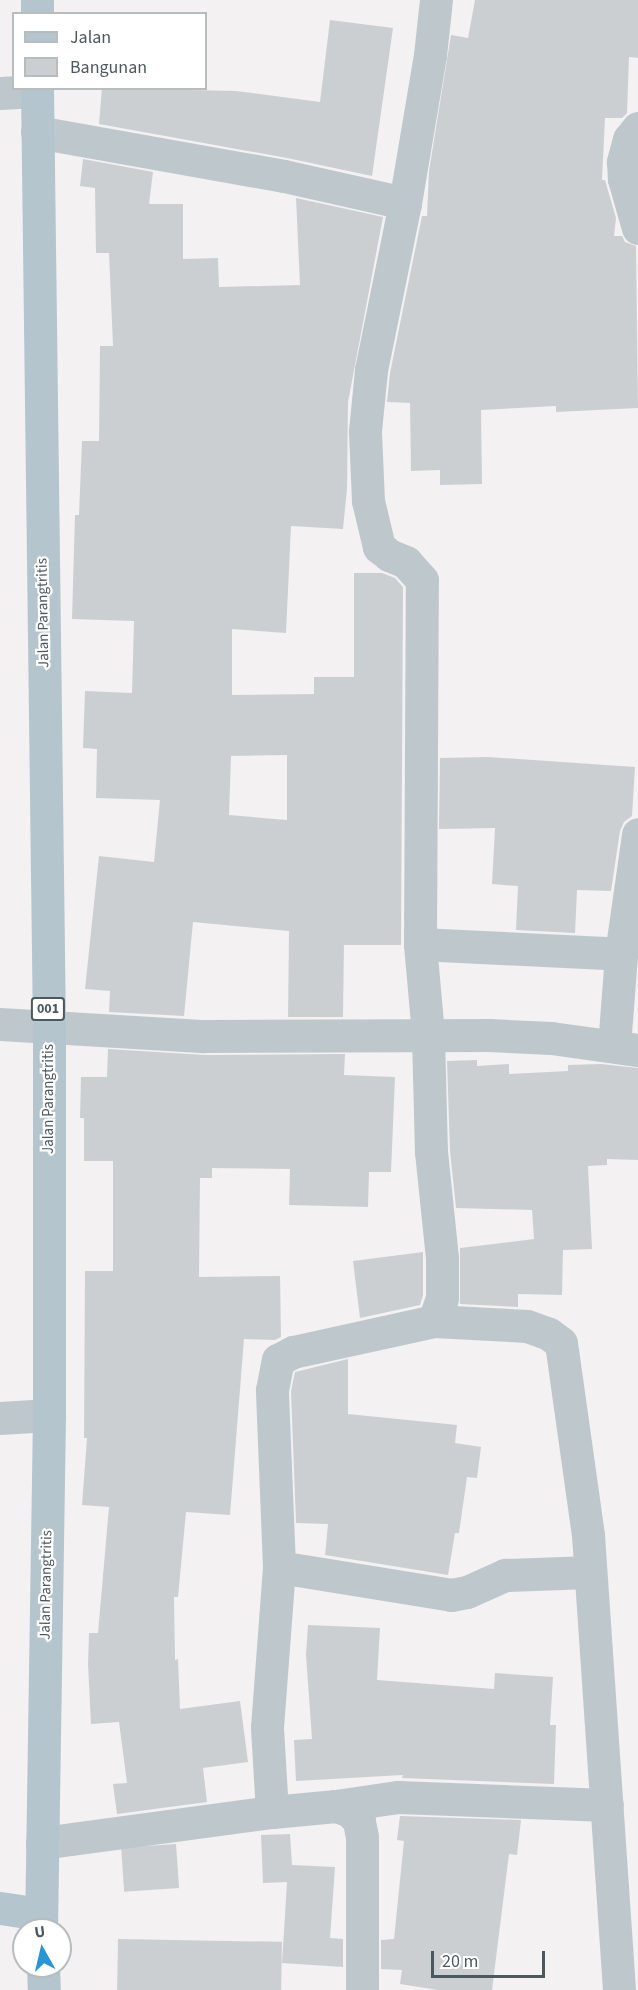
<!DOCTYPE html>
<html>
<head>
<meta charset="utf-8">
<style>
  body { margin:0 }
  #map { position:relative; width:638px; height:1990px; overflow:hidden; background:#f3f1f2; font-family:"Source Sans 3",sans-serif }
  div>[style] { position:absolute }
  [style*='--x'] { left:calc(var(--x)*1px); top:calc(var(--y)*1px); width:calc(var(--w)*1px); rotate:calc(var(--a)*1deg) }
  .building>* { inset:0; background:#cccfd2; transform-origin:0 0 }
  .minor>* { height:33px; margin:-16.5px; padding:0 16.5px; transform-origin:16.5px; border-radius:16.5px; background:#bec8cc }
  .major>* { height:33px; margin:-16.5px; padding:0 16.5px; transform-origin:16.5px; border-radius:16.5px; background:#b4c5cd }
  span { translate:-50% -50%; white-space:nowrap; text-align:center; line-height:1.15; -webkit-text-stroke:4.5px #fff; paint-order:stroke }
  .shield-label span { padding:2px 4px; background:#fff; border:2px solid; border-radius:4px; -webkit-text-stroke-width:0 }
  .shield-label { font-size:14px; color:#4b585d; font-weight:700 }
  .street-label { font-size:15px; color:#4b585d }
  .legend { position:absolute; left:12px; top:12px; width:195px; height:78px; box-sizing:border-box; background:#fff; border:2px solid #b7bcbe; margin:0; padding:8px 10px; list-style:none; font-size:18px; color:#4b585d }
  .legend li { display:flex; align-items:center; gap:12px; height:30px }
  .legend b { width:30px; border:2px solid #b7bcbe }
  .north { position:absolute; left:12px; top:1918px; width:60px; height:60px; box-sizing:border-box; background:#fff; border:2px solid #b7bcbe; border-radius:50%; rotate:352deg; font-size:16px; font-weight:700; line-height:24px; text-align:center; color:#4b585d }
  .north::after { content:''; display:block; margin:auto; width:21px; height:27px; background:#2a95d5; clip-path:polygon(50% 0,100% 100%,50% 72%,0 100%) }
  .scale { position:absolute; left:431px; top:1951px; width:114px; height:27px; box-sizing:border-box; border:3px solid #4b585d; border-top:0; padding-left:8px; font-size:18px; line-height:21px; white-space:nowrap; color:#4b585d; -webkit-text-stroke:4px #fff; paint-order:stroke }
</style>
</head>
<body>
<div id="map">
  <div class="building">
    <div style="clip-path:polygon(475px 0,638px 0,638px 58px,629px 57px,627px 113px,622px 118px,605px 118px,602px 180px,605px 180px,616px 218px,614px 236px,622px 236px,625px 242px,636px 246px,638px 408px,556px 412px,556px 406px,481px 410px,482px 484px,440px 485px,440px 470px,411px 471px,410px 403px,387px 402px,390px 373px,422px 216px,427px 216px,429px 171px,451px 35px,468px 38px)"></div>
    <div style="clip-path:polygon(330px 20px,393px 28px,372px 176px,287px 158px,99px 124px,102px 88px,236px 91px,320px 102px)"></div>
    <div style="clip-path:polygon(evenodd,83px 159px,153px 172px,149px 204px,183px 204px,183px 259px,218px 258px,219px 287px,300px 285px,296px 198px,383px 217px,348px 402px,347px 489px,343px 529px,291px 526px,286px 633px,232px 629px,232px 695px,314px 694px,314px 677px,354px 677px,354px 573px,382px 573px,395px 578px,403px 587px,401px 945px,344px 945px,343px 1017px,288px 1017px,289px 931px,193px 922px,184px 1016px,109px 1012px,110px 991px,85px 989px,99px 856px,154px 862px,160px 800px,96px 798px,97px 749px,83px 748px,85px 691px,132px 693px,134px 621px,72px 619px,75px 515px,79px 515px,82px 441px,99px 441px,100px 346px,113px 346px,109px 253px,96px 253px,95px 188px,80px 186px,83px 159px,287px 755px,287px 820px,229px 815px,231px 756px,287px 755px)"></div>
    <div style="clip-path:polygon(488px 757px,635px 767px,632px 816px,624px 822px,620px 831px,611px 891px,577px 890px,575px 933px,516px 930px,518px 886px,492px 884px,495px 828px,439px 829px,440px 758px)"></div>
    <div style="clip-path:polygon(108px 1049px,205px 1055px,345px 1054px,344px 1075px,395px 1077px,391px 1172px,369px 1172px,368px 1207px,289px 1205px,290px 1169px,212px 1168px,212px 1178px,200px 1178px,199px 1277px,280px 1276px,281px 1337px,275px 1340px,244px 1339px,230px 1515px,186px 1512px,178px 1597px,174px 1597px,175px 1660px,178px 1659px,180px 1709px,240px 1701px,248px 1762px,203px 1768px,207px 1802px,117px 1814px,113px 1784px,127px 1783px,119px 1722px,91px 1724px,88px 1664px,89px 1633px,98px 1633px,109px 1507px,82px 1505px,87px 1438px,84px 1438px,85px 1271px,113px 1271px,113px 1161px,84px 1161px,84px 1118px,80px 1118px,81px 1077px,107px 1077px)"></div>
    <div style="clip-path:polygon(477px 1060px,477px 1066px,509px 1064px,509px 1074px,568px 1071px,568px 1065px,601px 1064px,638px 1068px,638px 1160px,607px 1159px,607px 1165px,588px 1166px,592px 1249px,563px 1250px,562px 1295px,518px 1294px,518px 1307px,460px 1304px,460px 1248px,534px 1239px,532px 1210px,456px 1208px,450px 1151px,447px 1061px)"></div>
    <div style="clip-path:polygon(423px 1252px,423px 1295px,420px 1305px,360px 1318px,353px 1261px)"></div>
    <div style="clip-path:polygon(348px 1359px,348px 1414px,457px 1425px,455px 1443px,481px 1447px,477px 1478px,467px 1477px,459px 1533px,455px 1533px,448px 1575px,325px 1555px,328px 1524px,296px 1523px,291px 1391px,295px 1372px)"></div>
    <div style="clip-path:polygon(308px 1625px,380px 1628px,377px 1680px,494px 1689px,495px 1673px,553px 1677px,550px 1725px,556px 1725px,554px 1784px,402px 1778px,403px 1775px,296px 1781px,294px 1740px,312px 1739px,306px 1655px)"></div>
    <div style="clip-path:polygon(400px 1816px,521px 1820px,517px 1855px,509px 1854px,492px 1990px,438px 1990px,400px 1984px,402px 1970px,381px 1969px,381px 1940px,394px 1939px,404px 1841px,397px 1840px)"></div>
    <div style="clip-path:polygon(290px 1834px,292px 1865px,335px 1867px,330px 1938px,343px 1939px,343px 1967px,282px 1963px,287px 1882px,263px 1883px,261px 1835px)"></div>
    <div style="left:176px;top:1844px;width:44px;height:55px;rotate:86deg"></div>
    <div style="left:118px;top:1939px;width:164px;height:51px;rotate:1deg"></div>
  </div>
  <div class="minor">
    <div style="--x:0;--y:93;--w:37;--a:-3"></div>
    <div style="--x:638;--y:128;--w:14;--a:129"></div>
    <div style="--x:629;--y:139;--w:24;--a:105"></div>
    <div style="--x:623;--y:162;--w:17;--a:87"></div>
    <div style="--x:624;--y:179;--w:51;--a:74.1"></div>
    <div style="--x:37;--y:132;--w:251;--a:10.1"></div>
    <div style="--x:284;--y:176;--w:124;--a:12.6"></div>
    <div style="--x:420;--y:944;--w:201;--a:2.8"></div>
    <div style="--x:0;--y:1024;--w:205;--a:3.4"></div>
    <div style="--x:205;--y:1036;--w:284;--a:-0.2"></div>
    <div style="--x:489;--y:1035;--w:62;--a:2.8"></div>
    <div style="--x:551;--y:1038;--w:88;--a:7.9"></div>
    <div style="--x:614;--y:1046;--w:92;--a:-85.6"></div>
    <div style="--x:621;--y:954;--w:121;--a:-81.9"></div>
    <div style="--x:434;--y:1321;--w:93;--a:3.1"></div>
    <div style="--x:527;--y:1326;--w:23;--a:20"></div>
    <div style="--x:549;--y:1334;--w:15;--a:37"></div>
    <div style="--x:561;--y:1343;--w:194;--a:82"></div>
    <div style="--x:588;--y:1535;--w:456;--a:86.1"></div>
    <div style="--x:0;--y:1418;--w:49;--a:-3.5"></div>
    <div style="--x:279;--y:1567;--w:174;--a:9.2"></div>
    <div style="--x:451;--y:1595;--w:16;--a:-11"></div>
    <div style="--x:467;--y:1592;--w:42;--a:-24.1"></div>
    <div style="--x:505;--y:1575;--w:85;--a:-2"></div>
    <div style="--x:336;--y:1806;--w:63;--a:-8.3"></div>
    <div style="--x:398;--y:1797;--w:209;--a:2.2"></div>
    <div style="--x:42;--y:1843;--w:232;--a:-7.7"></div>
    <div style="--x:362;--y:1990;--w:153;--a:-90"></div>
    <div style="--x:362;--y:1837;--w:16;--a:-101"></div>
    <div style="--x:359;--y:1821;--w:13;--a:-132"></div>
    <div style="--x:350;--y:1811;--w:15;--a:-160"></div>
    <div style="--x:336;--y:1806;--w:64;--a:174.6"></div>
    <div style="--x:272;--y:1812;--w:85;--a:-93.4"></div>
    <div style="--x:267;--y:1727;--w:160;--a:-85.7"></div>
    <div style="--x:279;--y:1567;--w:177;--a:-92.3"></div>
    <div style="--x:272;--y:1390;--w:31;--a:-79"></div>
    <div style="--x:278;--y:1360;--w:17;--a:-28"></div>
    <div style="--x:293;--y:1352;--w:144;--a:-12.4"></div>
    <div style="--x:434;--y:1321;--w:24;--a:-71"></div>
    <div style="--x:442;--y:1298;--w:40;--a:-90"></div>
    <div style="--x:442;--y:1258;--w:107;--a:-95.9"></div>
    <div style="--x:431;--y:1152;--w:118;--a:-91.5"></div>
    <div style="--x:428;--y:1034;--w:90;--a:-95.1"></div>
    <div style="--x:420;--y:944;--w:364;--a:-89.7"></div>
    <div style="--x:422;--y:580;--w:24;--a:-132"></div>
    <div style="--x:406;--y:562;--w:18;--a:-158"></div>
    <div style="--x:389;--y:555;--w:13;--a:-141"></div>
    <div style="--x:379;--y:547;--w:47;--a:-103.4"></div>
    <div style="--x:368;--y:501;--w:70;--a:-92.5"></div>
    <div style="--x:365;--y:431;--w:61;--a:-84.4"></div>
    <div style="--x:371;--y:370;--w:170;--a:-78.5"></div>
    <div style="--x:405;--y:203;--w:150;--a:-80.4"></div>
    <div style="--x:430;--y:55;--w:55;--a:-83.8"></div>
  </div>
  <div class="major">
    <div style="--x:37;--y:0;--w:14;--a:90"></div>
    <div style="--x:37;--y:88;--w:937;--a:89.27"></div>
    <div style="--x:49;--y:1025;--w:390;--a:90"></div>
    <div style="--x:49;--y:1415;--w:515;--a:90.89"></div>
    <div style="--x:0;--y:1908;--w:40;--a:8.5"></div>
    <div style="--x:43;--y:1966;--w:24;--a:88"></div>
  </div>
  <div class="shield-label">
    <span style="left:48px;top:1009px">001</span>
  </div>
  <div class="street-label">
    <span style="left:43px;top:613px;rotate:-91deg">Jalan Parangtritis</span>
    <span style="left:49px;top:1099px;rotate:-90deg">Jalan Parangtritis</span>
    <span style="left:46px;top:1585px;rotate:-89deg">Jalan Parangtritis</span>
  </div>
  <ul class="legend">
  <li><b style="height:8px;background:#b4c5cd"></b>Jalan</li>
  <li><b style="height:16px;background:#cccfd2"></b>Bangunan</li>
  </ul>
  <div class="north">U</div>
  <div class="scale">20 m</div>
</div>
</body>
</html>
